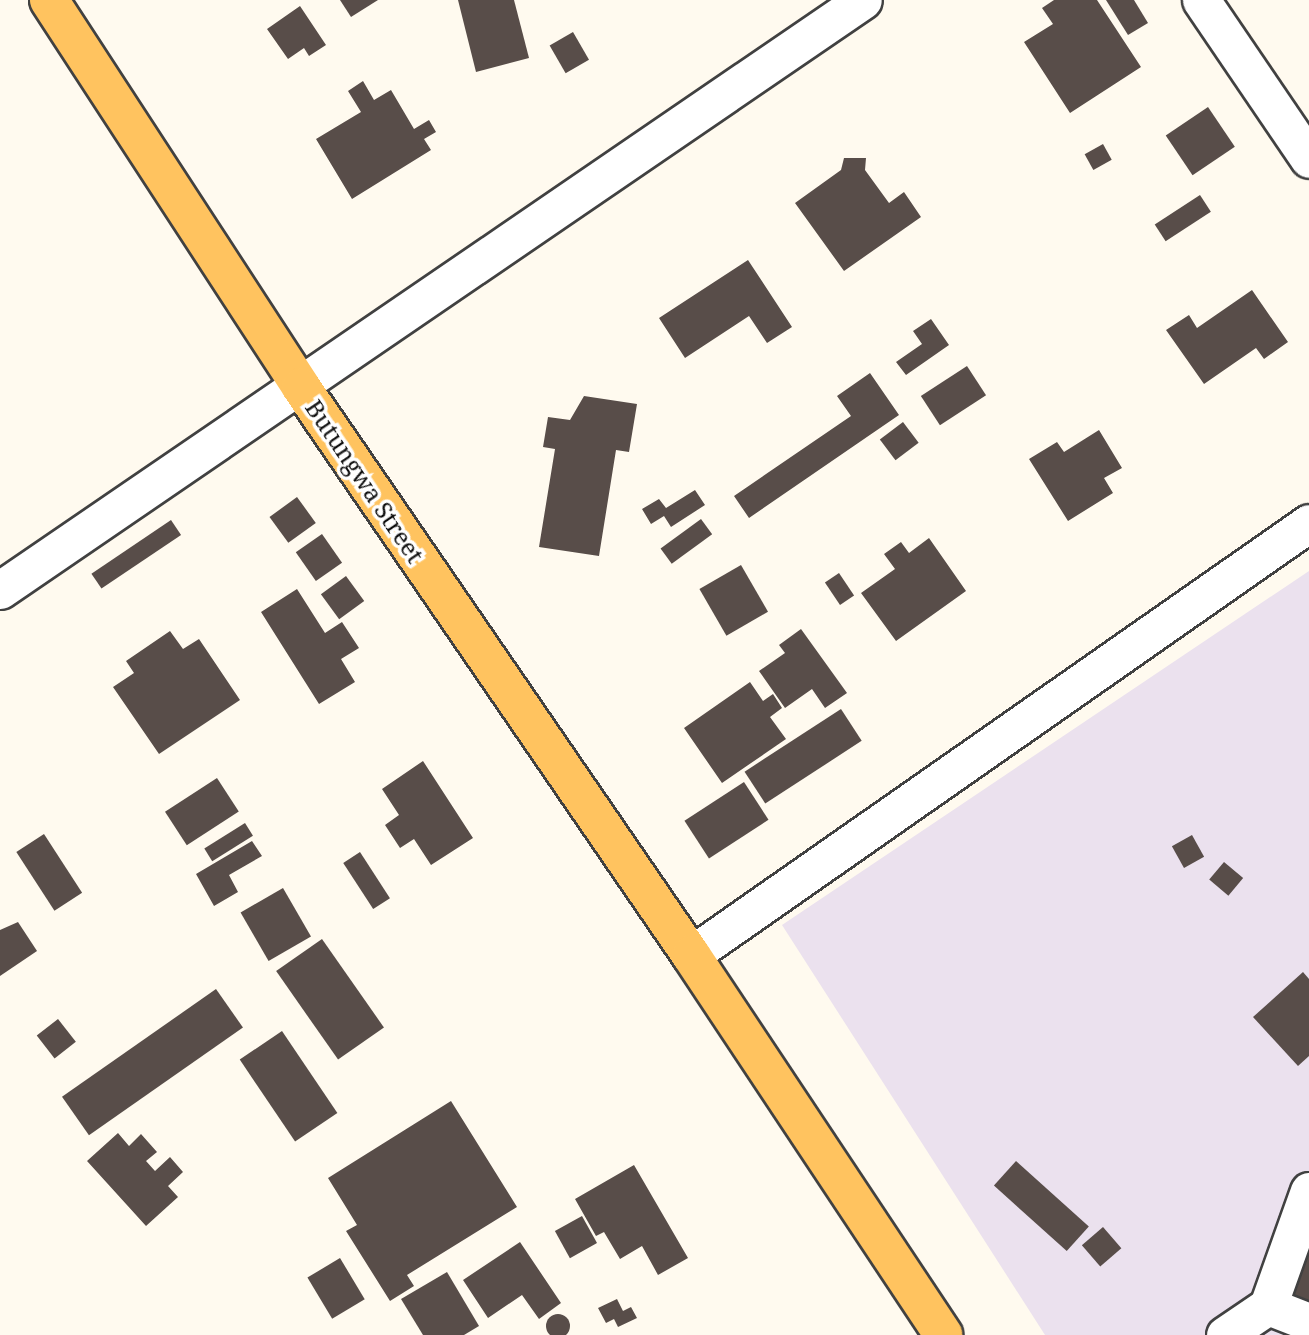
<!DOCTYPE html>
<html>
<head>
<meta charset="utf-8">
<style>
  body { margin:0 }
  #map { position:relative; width:1309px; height:1335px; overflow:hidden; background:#fffaef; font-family:"Noto Serif",serif }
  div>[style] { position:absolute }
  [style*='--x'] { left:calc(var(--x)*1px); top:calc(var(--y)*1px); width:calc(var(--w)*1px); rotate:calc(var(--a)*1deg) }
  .industrial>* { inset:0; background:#ebe1ee }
  .building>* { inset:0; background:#584d49; transform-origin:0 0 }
  .round { border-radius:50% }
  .roads { filter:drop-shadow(2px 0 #414141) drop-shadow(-2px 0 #414141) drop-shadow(0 2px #414141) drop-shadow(0 -2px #414141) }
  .minor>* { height:37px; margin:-18.5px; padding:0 18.5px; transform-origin:18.5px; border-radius:18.5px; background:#fff }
  .major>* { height:38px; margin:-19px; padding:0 19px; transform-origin:19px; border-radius:19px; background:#ffc35f }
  span { translate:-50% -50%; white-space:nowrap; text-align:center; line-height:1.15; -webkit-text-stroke:7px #fff; paint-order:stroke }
  .street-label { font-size:24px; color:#0e0e0e }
</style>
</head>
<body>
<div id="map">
  <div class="industrial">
    <div style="clip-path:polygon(1309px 571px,1309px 1335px,1045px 1335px,782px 925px)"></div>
  </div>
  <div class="building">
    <div style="clip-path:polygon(340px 0,378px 0,351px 17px)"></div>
    <div style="clip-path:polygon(458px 0,514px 0,529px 58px,476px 72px)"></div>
    <div style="clip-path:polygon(1054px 0,1097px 0,1141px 67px,1070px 113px,1024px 42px,1053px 24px,1042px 8px)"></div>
    <div style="clip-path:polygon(1106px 0,1134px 0,1148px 23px,1128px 35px)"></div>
    <div style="clip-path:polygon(300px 6px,326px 45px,309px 56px,304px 48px,288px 59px,267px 29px)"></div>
    <div style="left:573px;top:32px;width:32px;height:27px;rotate:60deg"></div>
    <div style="clip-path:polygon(363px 81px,374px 100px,391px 90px,414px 129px,429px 120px,436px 132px,424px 139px,431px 150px,352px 199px,316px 139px,361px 112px,348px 91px)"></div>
    <div style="left:1208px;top:107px;width:48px;height:51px;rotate:56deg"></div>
    <div style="left:1103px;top:144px;width:18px;height:21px;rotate:61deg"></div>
    <div style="clip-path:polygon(844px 158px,866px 158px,865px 170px,889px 203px,904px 192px,921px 217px,844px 271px,795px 203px,841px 170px)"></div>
    <div style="left:1200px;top:195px;width:20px;height:54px;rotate:57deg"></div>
    <div style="clip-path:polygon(748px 260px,792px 327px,767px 343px,749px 316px,685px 358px,659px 318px)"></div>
    <div style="clip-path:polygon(1252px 290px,1288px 342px,1264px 359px,1256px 348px,1204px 384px,1166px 330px,1189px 315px,1197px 328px)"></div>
    <div style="clip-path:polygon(931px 319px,949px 345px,906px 375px,896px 362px,922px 344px,913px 331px)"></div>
    <div style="left:967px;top:366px;width:35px;height:55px;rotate:57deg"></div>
    <div style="clip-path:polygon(870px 373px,899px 415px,749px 518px,734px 496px,851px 416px,837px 396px)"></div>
    <div style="clip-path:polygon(584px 396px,637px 404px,629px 452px,616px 450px,599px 556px,539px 547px,555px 449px,543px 447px,548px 417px,570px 420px)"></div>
    <div style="left:903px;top:422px;width:26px;height:29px;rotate:53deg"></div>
    <div style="clip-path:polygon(1099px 430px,1122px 468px,1104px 478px,1113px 493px,1068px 521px,1029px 459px,1057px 442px,1064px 452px)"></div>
    <div style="clip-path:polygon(695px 490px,705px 505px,671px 527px,664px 516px,651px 524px,642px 509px,659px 499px,666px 508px)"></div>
    <div style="left:297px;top:497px;width:32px;height:34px;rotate:54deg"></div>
    <div style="left:701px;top:519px;width:19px;height:50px;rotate:54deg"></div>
    <div style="left:171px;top:520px;width:18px;height:96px;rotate:56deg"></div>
    <div style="left:322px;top:534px;width:35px;height:32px;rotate:55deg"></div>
    <div style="clip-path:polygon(929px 538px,966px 591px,896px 641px,861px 593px,895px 569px,884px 554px,901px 542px,909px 553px)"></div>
    <div style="left:741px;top:565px;width:54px;height:48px;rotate:60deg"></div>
    <div style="left:839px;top:573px;width:27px;height:17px;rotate:56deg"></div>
    <div style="left:346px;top:576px;width:31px;height:31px;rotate:54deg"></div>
    <div style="clip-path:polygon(297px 589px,325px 633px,342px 622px,359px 648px,341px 659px,355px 682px,319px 704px,261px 612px)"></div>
    <div style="clip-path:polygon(801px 629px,847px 693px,825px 708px,812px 689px,785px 708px,759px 671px,785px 653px,779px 645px)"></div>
    <div style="clip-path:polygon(170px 631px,183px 649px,199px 639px,240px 700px,159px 754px,113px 687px,134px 673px,126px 661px)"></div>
    <div style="clip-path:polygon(750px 682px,763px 701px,773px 694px,782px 708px,770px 717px,786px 739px,722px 783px,684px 728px)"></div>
    <div style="left:841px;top:709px;width:38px;height:115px;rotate:57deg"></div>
    <div style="clip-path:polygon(423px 761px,473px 838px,431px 865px,414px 839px,400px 848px,385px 825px,399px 815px,382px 789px)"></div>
    <div style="left:217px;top:778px;width:40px;height:62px;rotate:57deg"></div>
    <div style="left:744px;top:782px;width:45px;height:71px;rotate:57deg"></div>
    <div style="left:245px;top:823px;width:15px;height:48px;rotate:58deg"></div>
    <div style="left:44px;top:834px;width:70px;height:33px;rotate:57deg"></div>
    <div style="left:1192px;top:835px;width:25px;height:23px;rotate:61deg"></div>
    <div style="clip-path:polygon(252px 841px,262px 856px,229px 875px,238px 892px,214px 906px,196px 874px)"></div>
    <div style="left:360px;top:852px;width:55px;height:20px;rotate:57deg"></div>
    <div style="left:1224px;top:862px;width:25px;height:23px;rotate:40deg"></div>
    <div style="left:283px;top:888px;width:56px;height:49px;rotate:60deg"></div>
    <div style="clip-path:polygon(18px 922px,37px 951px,0 976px,0 930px)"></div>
    <div style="left:322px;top:939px;width:108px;height:56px;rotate:55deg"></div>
    <div style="clip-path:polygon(1303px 972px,1309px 979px,1309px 1056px,1298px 1066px,1253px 1017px)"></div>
    <div style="left:216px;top:989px;width:47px;height:188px;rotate:55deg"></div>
    <div style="left:58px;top:1019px;width:29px;height:27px;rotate:52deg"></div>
    <div style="left:282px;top:1031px;width:99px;height:51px;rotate:56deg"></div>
    <div style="clip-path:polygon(451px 1101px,517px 1207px,407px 1275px,414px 1286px,390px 1301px,346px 1231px,357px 1225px,328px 1178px)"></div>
    <div style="clip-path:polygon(118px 1133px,129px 1146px,141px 1134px,157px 1152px,146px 1161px,155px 1171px,170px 1157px,183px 1172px,168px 1186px,178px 1197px,146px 1226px,87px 1161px)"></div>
    <div style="left:1016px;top:1161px;width:98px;height:33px;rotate:42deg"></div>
    <div style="clip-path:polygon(634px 1165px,688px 1258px,658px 1275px,642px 1246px,620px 1259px,604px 1232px,596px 1236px,575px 1199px)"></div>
    <div style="left:582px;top:1216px;width:31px;height:31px;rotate:61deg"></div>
    <div style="left:1103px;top:1227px;width:28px;height:28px;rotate:49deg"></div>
    <div style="clip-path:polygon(1309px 1238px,1309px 1309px,1285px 1300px)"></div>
    <div style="clip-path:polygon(520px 1242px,561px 1303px,539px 1319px,522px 1295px,488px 1318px,463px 1280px)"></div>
    <div style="left:340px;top:1258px;width:48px;height:38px;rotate:59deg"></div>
    <div style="clip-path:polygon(447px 1272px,479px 1326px,464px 1335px,423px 1335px,401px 1299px)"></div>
    <div style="clip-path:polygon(617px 1299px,623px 1311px,631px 1307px,637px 1318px,618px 1327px,614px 1319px,606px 1323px,598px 1308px)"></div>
    <div class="round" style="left:546px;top:1314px;width:24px;height:24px"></div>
  </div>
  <div class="roads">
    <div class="minor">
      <div style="--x:1201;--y:0;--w:192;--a:55.8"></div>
      <div style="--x:0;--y:590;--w:1045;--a:-34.36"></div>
      <div style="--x:691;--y:955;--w:754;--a:-34.95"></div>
      <div style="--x:1268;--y:1306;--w:122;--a:-70.4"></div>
      <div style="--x:1225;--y:1335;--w:52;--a:-34"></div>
      <div style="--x:1268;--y:1306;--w:44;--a:21.3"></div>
    </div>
    <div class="major">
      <div style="--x:49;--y:0;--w:462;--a:56.9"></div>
      <div style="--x:301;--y:387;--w:689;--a:55.53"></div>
      <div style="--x:691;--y:955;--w:456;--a:56.4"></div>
    </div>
  </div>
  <div class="street-label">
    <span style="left:365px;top:481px;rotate:56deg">Butungwa Street</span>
  </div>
</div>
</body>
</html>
